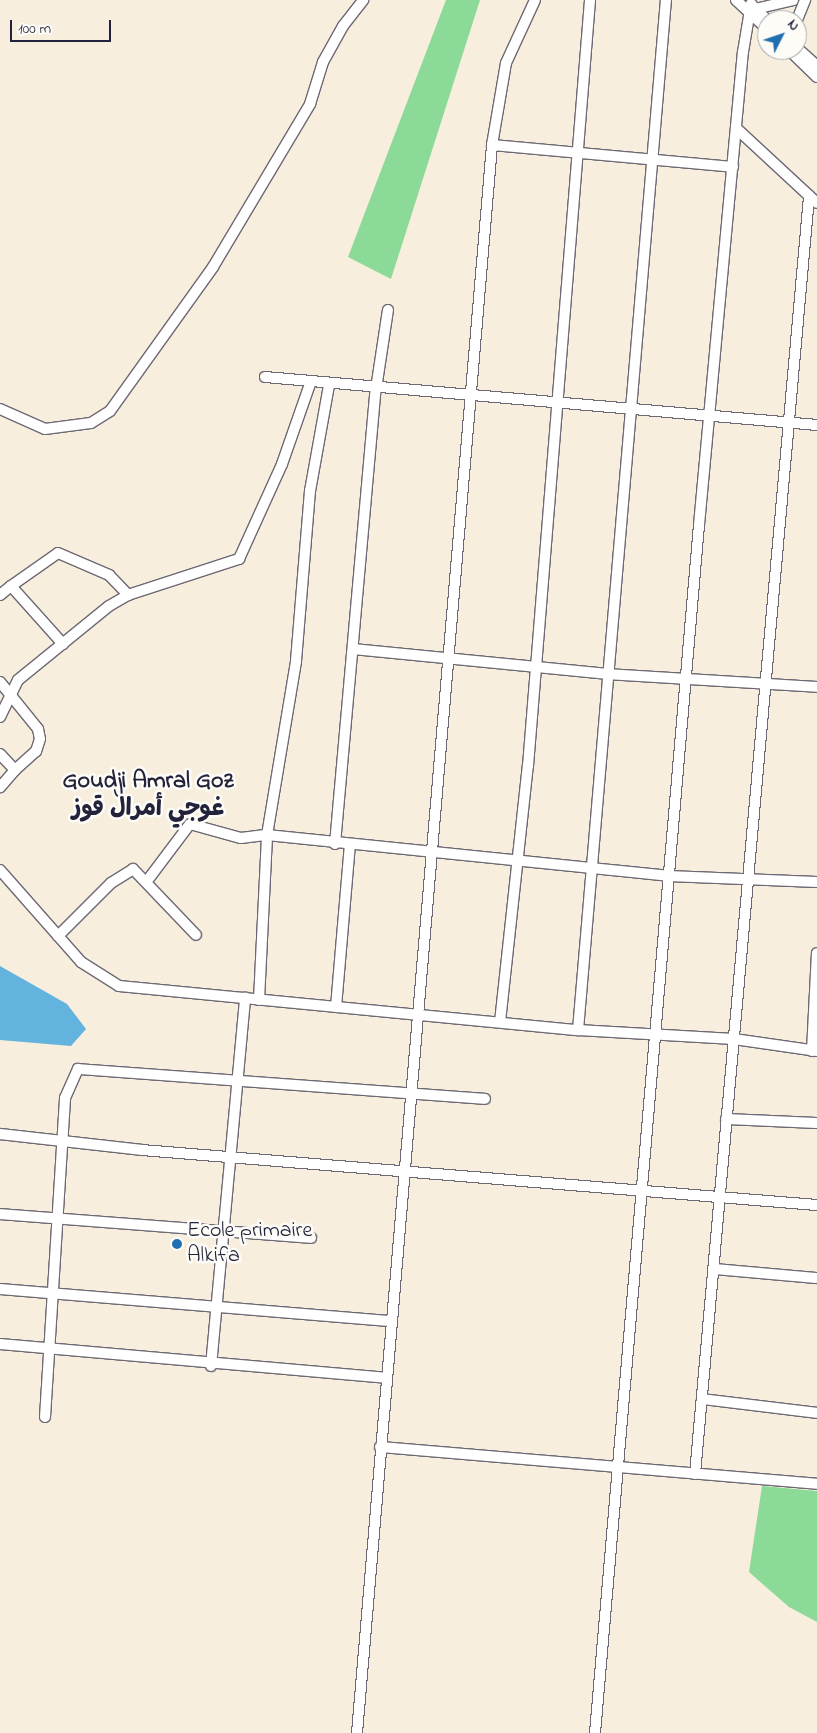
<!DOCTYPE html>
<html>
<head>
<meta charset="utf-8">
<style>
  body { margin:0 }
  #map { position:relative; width:817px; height:1733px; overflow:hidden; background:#f8eede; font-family:"Indie Flower","Playpen Sans Arabic",sans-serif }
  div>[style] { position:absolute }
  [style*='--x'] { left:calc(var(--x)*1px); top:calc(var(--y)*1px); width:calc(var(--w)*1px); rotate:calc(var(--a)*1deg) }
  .green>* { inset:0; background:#8cda97 }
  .water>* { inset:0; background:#62b3dd }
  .roads { filter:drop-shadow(1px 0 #6d6974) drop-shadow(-1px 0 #6d6974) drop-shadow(0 1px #6d6974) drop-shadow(0 -1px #6d6974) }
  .minor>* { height:10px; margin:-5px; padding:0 5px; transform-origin:5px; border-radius:5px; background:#fff }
  .dots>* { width:14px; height:14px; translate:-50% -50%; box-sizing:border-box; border:2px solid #fdfcf7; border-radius:50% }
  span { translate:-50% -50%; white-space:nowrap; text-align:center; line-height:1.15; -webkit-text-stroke:5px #fdfcf7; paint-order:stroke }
  .poi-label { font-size:22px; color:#22223b }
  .left { translate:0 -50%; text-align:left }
  .neighbourhood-label { font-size:24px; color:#22223b; font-weight:700 }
  .north { position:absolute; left:757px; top:10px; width:50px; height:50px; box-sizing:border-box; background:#fdfcf7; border:1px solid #a5a5ac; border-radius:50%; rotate:49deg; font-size:14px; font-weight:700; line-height:20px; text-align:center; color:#22223b }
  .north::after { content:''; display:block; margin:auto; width:18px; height:22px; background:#1f6fb2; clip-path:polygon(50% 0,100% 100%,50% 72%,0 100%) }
  .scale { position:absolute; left:10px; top:20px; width:101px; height:22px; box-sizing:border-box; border:2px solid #22223b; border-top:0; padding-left:6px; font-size:15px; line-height:18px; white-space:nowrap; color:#22223b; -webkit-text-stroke:4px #fdfcf7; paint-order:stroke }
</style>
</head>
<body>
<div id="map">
  <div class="green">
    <div style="clip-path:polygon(446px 0,480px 0,391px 279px,348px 257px)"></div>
    <div style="clip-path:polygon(762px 1486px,817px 1491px,817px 1622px,789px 1607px,749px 1572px)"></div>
  </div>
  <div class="water">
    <div style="clip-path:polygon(0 966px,67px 1004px,86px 1029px,71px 1046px,0 1040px)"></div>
  </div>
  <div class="roads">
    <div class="minor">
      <div style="--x:736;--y:0;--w:42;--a:43.1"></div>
      <div style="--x:752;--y:5;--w:21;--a:45"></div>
      <div style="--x:755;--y:9;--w:39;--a:-13"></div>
      <div style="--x:797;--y:20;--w:22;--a:-68"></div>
      <div style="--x:797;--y:48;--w:27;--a:42"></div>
      <div style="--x:789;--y:50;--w:39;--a:44"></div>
      <div style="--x:736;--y:128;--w:110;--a:42.8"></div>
      <div style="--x:492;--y:145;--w:242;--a:5.2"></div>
      <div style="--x:265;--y:377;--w:554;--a:4.97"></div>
      <div style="--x:0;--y:409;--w:49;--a:24"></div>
      <div style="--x:45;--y:429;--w:46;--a:-7.4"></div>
      <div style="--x:91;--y:423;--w:22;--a:-32"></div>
      <div style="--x:110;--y:411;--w:177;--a:-54.4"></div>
      <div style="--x:213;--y:267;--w:190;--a:-59.2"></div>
      <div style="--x:310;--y:104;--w:44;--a:-72.8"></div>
      <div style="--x:323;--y:62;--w:41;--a:-60.9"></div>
      <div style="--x:343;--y:26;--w:33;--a:-52"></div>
      <div style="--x:11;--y:586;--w:57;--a:-35.1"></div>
      <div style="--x:58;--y:553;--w:56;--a:23.3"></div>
      <div style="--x:109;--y:575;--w:28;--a:46"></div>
      <div style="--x:0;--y:595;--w:14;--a:-39"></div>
      <div style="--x:11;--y:586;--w:78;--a:48.1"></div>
      <div style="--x:353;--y:649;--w:254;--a:5.6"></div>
      <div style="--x:606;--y:674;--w:211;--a:3.5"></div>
      <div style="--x:0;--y:682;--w:60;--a:51"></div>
      <div style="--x:38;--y:729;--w:10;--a:79"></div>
      <div style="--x:40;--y:739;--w:13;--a:108"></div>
      <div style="--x:36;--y:751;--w:28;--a:138"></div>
      <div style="--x:0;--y:717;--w:41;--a:-64.1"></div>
      <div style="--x:18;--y:680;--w:117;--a:-39.1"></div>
      <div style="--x:109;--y:606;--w:22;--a:-30"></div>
      <div style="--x:128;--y:595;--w:117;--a:-18"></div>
      <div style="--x:239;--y:559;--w:104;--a:-65.6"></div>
      <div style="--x:282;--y:464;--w:85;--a:-70.7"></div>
      <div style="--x:0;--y:754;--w:22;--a:47"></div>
      <div style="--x:15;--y:770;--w:23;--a:131"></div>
      <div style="--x:335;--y:844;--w:457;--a:-84.9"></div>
      <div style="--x:376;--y:389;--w:80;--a:-81.4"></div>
      <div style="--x:0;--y:870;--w:123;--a:48.6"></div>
      <div style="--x:81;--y:962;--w:45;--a:32.3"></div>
      <div style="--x:119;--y:986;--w:461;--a:5.5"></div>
      <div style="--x:578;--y:1030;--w:156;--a:3.3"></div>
      <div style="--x:734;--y:1039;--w:84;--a:8.2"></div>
      <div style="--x:147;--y:881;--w:71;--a:-53"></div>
      <div style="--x:190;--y:824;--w:53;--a:15.4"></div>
      <div style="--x:241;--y:838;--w:26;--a:-7"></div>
      <div style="--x:267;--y:835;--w:403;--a:5.8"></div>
      <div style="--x:668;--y:876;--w:149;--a:2.3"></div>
      <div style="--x:58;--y:936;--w:75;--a:-45"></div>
      <div style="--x:111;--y:883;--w:26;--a:-32"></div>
      <div style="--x:133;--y:869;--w:91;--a:46.3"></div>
      <div style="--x:259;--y:1000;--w:165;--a:-87.2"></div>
      <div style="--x:267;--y:835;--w:176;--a:-80.5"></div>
      <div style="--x:296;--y:661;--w:171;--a:-85.3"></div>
      <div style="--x:310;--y:491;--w:108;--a:-79.8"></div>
      <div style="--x:336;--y:1007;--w:163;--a:-85.1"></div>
      <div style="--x:500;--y:1022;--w:258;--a:-83.8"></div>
      <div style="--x:528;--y:766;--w:769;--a:-85.37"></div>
      <div style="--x:578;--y:1030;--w:1034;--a:-85.12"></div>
      <div style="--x:812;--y:1051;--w:98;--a:-87.1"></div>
      <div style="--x:726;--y:1119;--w:91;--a:2.5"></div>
      <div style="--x:0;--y:1134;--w:143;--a:6.4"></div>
      <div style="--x:142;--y:1150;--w:677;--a:4.66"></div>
      <div style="--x:0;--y:1214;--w:312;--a:4.4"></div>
      <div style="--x:714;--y:1269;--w:103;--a:5"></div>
      <div style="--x:0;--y:1289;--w:390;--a:4.7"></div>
      <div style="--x:0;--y:1344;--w:387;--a:5"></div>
      <div style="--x:211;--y:1366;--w:370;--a:-84.7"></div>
      <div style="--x:702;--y:1399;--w:116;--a:6.9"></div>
      <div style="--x:45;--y:1417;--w:320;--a:-86.4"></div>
      <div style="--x:65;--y:1098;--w:32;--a:-66"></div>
      <div style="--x:78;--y:1069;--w:408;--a:4.2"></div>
      <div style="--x:380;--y:1447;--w:439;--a:4.8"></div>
      <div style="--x:695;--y:1474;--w:1283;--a:-84.9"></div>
      <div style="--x:357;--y:1733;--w:1594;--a:-85.14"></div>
      <div style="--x:492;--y:145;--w:83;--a:-80.3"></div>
      <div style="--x:506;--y:63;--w:69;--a:-65.3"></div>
      <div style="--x:595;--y:1733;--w:1212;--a:-85.08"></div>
      <div style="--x:699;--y:525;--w:475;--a:-84.7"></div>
      <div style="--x:743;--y:52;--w:49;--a:-80.5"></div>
    </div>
  </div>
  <div class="dots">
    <div style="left:177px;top:1244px;background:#1f6fb2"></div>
  </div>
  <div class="poi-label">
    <span class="left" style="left:187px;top:1244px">Ecole primaire<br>Alkifa</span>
  </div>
  <div class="neighbourhood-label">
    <span style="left:148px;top:796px">Goudji Amral Goz<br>غوجي أمرال قوز</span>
  </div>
  <div class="north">N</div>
  <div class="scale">100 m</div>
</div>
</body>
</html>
